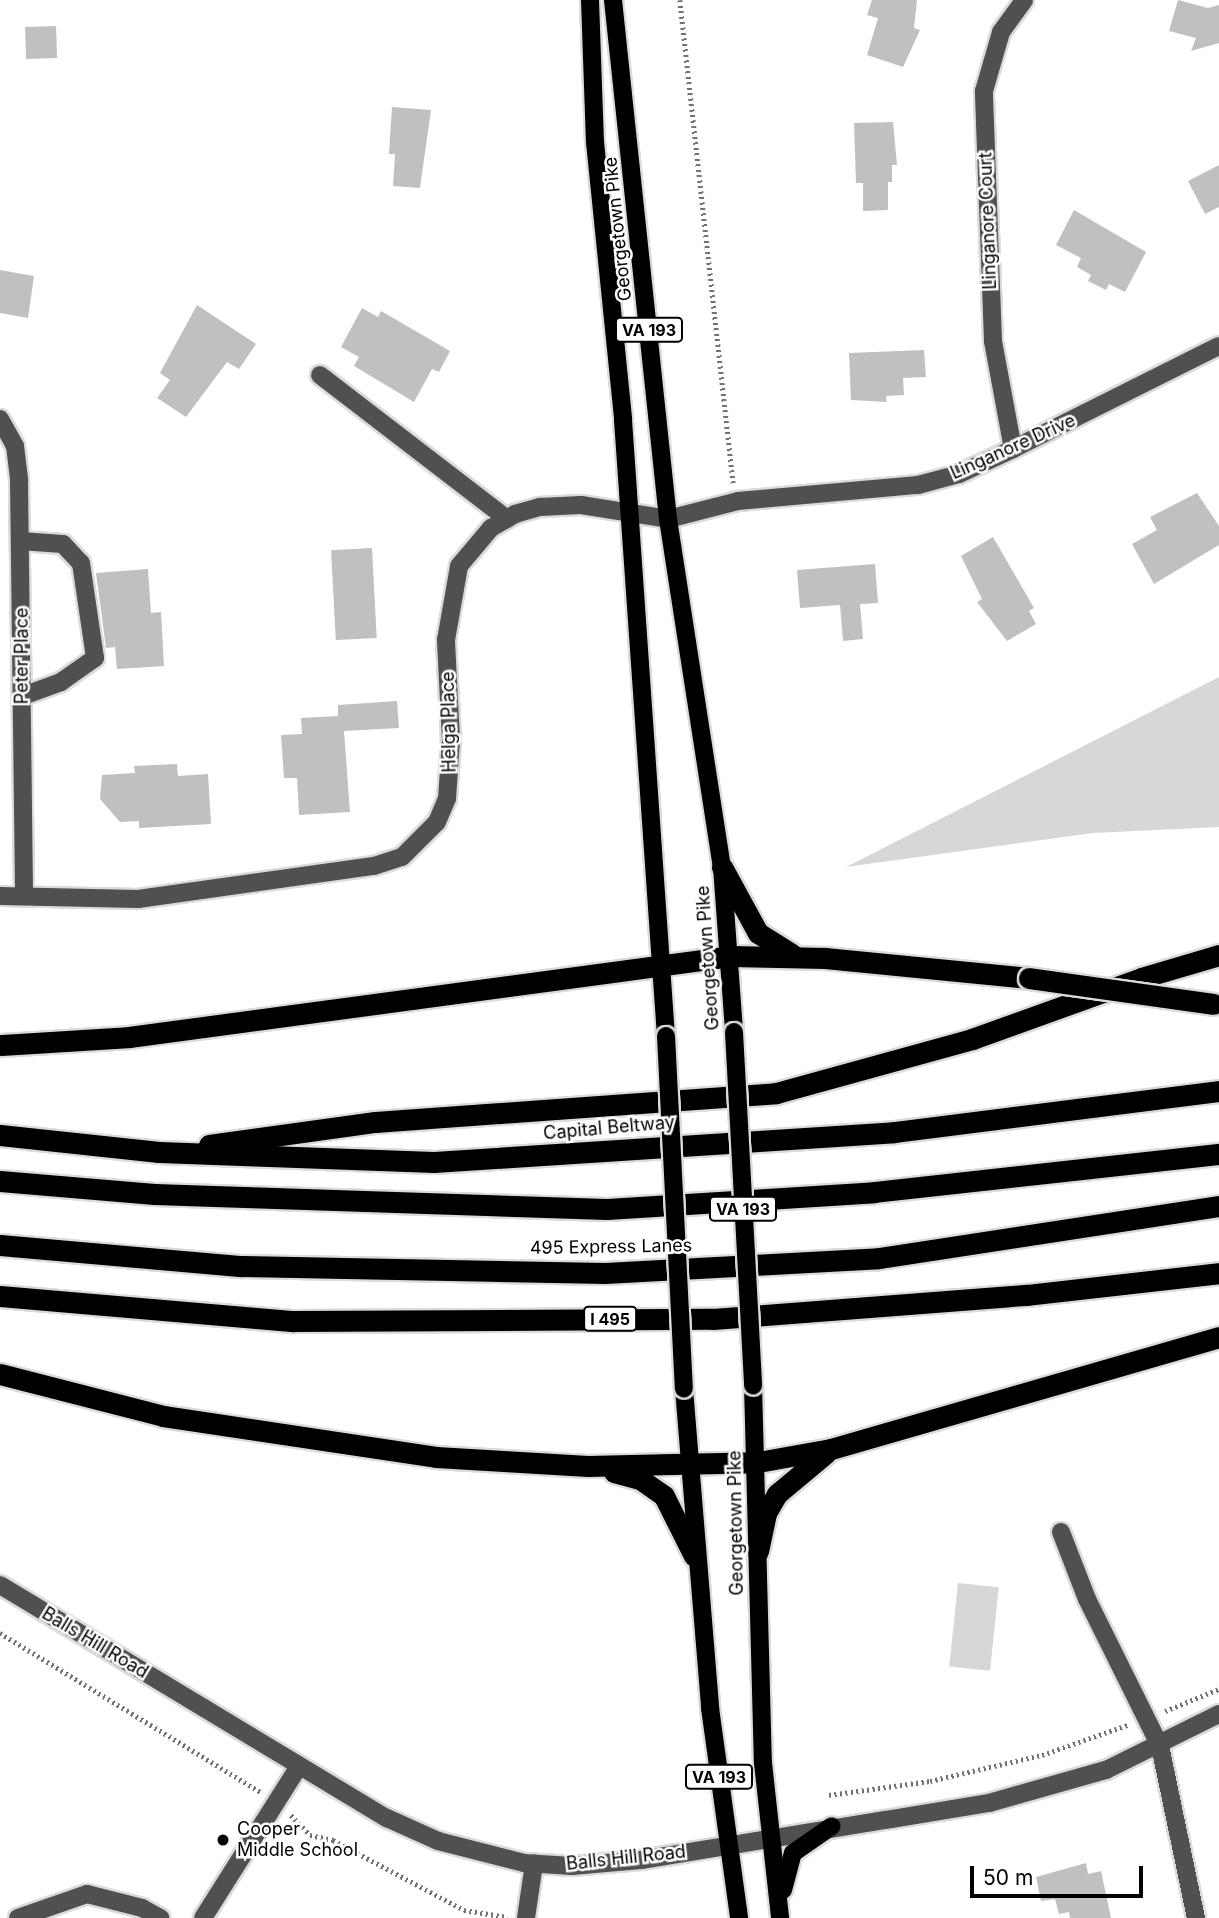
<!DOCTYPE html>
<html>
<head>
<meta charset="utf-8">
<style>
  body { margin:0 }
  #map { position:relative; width:1219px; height:1918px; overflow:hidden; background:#fff; font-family:Inter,sans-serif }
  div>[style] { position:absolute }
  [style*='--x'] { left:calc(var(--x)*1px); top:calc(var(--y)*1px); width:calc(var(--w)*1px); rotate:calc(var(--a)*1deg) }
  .green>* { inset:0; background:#d7d7d7; transform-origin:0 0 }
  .building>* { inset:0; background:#c0c0c0; transform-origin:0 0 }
  .path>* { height:4.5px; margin-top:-2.25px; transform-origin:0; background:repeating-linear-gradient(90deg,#727272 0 2px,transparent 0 5.5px) }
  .roads { filter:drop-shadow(2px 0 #dbdbdb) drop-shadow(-2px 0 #dbdbdb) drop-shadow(0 2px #dbdbdb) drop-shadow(0 -2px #dbdbdb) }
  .minor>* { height:18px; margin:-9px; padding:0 9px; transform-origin:9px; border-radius:9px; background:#505050 }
  .major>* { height:18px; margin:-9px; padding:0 9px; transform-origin:9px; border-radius:9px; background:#000 }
  .highway>* { height:21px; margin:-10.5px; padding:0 10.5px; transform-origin:10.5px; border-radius:10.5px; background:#000 }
  .bridges { filter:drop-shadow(2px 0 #dbdbdb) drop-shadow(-2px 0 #dbdbdb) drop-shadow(0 2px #dbdbdb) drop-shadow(0 -2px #dbdbdb) }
  .major-bridge>* { height:18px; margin:-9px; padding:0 9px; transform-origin:9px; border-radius:9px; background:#000 }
  .highway-bridge>* { height:21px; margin:-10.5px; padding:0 10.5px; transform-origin:10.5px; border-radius:10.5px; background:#000 }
  .dots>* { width:19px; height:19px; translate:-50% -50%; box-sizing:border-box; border:4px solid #fff; border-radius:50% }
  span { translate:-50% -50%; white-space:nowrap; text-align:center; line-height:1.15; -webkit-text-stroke:5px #fff; paint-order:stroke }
  .shield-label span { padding:2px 5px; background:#fff; border:2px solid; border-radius:5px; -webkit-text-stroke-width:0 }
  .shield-label { font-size:16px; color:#000; font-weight:700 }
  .street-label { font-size:18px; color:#000 }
  .poi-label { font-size:18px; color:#000 }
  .left { translate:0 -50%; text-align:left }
  .scale { position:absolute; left:970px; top:1866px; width:173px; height:32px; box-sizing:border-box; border:4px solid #000; border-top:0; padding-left:9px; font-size:21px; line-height:24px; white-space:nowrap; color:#000; -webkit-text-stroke:5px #fff; paint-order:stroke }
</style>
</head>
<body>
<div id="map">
  <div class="green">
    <div style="clip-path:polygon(1219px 677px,1219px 827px,1093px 833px,846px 867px)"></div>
    <div style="left:958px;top:1583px;width:41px;height:84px;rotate:6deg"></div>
  </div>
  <div class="building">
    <div style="clip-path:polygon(872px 0,917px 0,914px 28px,920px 30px,903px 67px,867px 55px,878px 18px,867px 15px)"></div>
    <div style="clip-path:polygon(1178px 0,1208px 8px,1219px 5px,1219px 43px,1191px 51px,1196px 38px,1169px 31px)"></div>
    <div style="left:56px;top:26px;width:32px;height:31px;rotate:88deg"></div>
    <div style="clip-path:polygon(392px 107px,431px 110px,420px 188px,393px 186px,395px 154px,389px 154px)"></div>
    <div style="clip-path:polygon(893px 122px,897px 165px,892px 165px,892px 182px,888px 182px,888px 210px,863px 211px,863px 183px,856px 183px,854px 123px)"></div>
    <div style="clip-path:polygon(1219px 165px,1219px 207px,1205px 214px,1188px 181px)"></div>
    <div style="clip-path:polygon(1074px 210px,1146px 252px,1125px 292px,1109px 284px,1106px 290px,1088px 281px,1091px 275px,1077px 267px,1081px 258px,1056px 245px)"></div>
    <div style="clip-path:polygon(0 270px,34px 276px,28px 318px,0 313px)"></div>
    <div style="clip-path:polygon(197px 305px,256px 344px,239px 369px,227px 362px,186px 417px,157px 398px,170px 380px,160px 373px)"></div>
    <div style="clip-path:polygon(362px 308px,378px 317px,381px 311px,450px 351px,439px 372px,432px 369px,414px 402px,354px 366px,359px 357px,341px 347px)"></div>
    <div style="clip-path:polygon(924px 350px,926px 377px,903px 378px,904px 395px,886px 396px,887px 402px,851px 400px,849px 353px)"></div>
    <div style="clip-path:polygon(1197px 493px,1219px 526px,1219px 545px,1154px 584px,1132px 544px,1157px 530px,1150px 517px)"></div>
    <div style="clip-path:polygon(993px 537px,1034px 608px,1029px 611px,1036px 624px,1007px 641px,977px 602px,982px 599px,961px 556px)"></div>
    <div style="left:372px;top:548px;width:90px;height:41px;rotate:87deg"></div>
    <div style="clip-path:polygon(875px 564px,878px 603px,860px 604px,863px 639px,843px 641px,840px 605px,800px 608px,797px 570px)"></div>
    <div style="clip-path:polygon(148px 569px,151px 613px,161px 612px,164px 666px,117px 669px,115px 647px,106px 648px,96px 573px)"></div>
    <div style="clip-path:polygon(397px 701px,399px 728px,344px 731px,350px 812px,299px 815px,297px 778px,284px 778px,281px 735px,302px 734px,301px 718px,338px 716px,338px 705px)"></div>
    <div style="clip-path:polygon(177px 764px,178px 776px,208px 774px,211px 824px,139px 828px,139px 821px,120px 822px,100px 799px,102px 775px,135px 773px,134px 766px)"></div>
    <div style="clip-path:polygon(1086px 1863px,1088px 1874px,1101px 1871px,1111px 1918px,1070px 1918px,1069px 1912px,1059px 1914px,1055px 1899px,1041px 1901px,1036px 1877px)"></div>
  </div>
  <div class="path">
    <div style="--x:680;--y:0;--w:486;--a:83.7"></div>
    <div style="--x:0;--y:1633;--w:307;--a:31.4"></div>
    <div style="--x:1165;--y:1711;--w:58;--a:-22.2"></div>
    <div style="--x:829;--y:1795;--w:102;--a:-7.9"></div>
    <div style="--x:930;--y:1781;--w:115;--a:-13.1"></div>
    <div style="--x:1042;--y:1755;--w:93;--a:-19.4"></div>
    <div style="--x:291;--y:1815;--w:28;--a:46"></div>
    <div style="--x:310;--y:1835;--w:24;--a:12"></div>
    <div style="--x:333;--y:1840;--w:149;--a:28.1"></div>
    <div style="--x:464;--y:1910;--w:44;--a:9.2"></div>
  </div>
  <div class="roads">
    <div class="minor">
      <div style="--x:320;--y:375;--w:236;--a:37.6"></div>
      <div style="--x:0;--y:419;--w:31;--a:61"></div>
      <div style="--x:15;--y:446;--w:35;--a:83"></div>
      <div style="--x:19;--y:481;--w:415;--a:89.3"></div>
      <div style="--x:1013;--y:449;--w:110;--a:-100.5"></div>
      <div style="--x:993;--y:341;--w:250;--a:-92.1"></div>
      <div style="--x:984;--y:91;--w:61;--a:-73.9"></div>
      <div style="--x:1001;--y:32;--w:39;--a:-54"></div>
      <div style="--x:20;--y:541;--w:43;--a:4"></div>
      <div style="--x:63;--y:544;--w:26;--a:47"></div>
      <div style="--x:81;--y:563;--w:96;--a:81.6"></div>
      <div style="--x:95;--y:658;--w:42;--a:144.8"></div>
      <div style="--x:61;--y:682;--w:40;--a:159.8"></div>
      <div style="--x:0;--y:896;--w:138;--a:1.2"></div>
      <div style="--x:138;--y:899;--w:238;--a:-8"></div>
      <div style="--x:374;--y:866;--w:29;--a:-18"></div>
      <div style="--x:402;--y:857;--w:49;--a:-45"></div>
      <div style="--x:437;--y:822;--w:25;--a:-67"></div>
      <div style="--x:447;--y:799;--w:59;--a:-86.1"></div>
      <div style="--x:451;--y:740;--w:100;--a:-92.9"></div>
      <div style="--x:446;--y:640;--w:75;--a:-80"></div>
      <div style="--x:459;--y:566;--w:50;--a:-49.9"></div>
      <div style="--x:491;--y:528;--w:28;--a:-30"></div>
      <div style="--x:515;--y:514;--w:26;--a:-16"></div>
      <div style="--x:540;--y:507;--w:41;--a:-2.8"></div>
      <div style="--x:581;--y:505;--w:88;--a:9.1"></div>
      <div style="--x:668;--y:519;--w:72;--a:-14.4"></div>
      <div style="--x:738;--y:501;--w:181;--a:-5.1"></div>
      <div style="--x:918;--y:485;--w:42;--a:-15"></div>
      <div style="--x:959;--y:474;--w:60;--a:-24.8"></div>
      <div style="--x:1013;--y:449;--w:230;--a:-26.6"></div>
      <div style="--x:1061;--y:1532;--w:72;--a:68.8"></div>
      <div style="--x:1087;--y:1599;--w:164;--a:63.6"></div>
      <div style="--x:1160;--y:1746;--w:176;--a:78.2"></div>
      <div style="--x:0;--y:1585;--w:452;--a:31.1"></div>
      <div style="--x:387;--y:1818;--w:56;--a:24.3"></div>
      <div style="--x:438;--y:1841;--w:89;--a:14.3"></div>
      <div style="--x:524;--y:1863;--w:48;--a:3.6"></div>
      <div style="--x:572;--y:1866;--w:69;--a:-5"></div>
      <div style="--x:641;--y:1860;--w:353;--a:-9.3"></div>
      <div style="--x:989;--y:1803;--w:122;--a:-15.8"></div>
      <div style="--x:1106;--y:1770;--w:126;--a:-26.4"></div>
      <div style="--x:18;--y:1918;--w:73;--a:-19.2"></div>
      <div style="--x:87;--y:1894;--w:57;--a:14.3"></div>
      <div style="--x:142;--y:1908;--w:21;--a:29"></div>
      <div style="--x:203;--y:1918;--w:180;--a:-57.7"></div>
      <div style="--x:526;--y:1918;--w:55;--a:-81.6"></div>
    </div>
    <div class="major">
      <div style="--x:590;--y:0;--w:142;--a:88"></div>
      <div style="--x:595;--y:142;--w:279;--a:84.2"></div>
      <div style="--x:623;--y:420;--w:617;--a:86.01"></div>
      <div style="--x:613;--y:0;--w:522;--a:83.95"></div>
      <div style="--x:668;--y:519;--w:352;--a:81.2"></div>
      <div style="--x:722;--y:867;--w:165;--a:85.8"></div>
      <div style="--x:753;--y:1385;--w:378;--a:88.5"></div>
      <div style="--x:763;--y:1763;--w:156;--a:83.7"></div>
      <div style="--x:684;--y:1389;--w:320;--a:85.3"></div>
      <div style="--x:710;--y:1708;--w:212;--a:82.1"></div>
      <div style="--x:783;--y:1890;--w:38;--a:-75"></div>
      <div style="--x:793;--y:1853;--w:47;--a:-34.7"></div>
    </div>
    <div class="highway">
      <div style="--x:722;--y:867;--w:75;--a:61.4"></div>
      <div style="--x:758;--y:933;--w:40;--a:32"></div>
      <div style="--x:0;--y:1045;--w:129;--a:-3.5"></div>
      <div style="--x:129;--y:1037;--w:607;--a:-7.66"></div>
      <div style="--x:731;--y:956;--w:94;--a:1.2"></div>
      <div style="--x:825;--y:958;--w:205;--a:5.6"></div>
      <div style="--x:0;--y:1135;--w:160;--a:6.1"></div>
      <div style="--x:159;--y:1152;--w:275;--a:2.1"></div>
      <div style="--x:434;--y:1162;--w:461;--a:-3.7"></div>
      <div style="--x:894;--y:1132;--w:328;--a:-7.2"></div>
      <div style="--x:209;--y:1145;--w:168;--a:-7.9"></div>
      <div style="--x:375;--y:1122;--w:402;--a:-4.1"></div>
      <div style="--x:776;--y:1093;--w:203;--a:-15.4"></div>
      <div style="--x:972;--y:1039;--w:180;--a:-19.8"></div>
      <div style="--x:1141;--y:978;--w:81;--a:-16.4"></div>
      <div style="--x:0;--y:1181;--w:155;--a:4.8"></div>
      <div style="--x:154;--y:1194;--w:453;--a:1.9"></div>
      <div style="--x:607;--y:1209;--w:268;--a:-3.6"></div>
      <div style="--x:874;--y:1192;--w:347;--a:-6.3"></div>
      <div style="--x:0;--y:1245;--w:243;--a:5"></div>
      <div style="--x:242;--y:1266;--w:363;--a:1.1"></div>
      <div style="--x:605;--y:1273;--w:274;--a:-3.1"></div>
      <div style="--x:879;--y:1258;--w:344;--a:-8.7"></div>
      <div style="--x:0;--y:1296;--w:295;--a:4.9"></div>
      <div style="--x:294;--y:1321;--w:419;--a:-0.3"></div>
      <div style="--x:713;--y:1319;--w:315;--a:-4.4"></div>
      <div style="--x:1027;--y:1295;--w:193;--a:-6.5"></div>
      <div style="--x:0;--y:1374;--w:168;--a:14.4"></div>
      <div style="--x:163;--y:1416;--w:276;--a:8.5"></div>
      <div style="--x:436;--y:1457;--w:152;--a:3.4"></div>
      <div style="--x:588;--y:1466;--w:170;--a:-1.3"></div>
      <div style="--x:758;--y:1462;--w:74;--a:-10.1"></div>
      <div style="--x:831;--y:1449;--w:404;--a:-16.1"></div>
      <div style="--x:614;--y:1472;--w:27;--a:15"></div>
      <div style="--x:640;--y:1479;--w:29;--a:35"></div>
      <div style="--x:664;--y:1496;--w:67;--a:63.4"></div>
      <div style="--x:758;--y:1551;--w:39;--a:-78"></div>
      <div style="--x:766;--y:1513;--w:22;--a:-60"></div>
      <div style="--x:777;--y:1494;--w:64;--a:-39.9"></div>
    </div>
  </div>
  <div class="bridges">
    <div class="major-bridge">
      <div style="--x:734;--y:1032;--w:354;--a:86.9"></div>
      <div style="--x:666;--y:1036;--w:353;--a:87.1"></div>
    </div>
    <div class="highway-bridge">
      <div style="--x:1029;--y:978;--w:186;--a:8"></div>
    </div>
  </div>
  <div class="dots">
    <div style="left:223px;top:1840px;background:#000"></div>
  </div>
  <div class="shield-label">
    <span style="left:649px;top:330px">VA 193</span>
    <span style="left:743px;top:1209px">VA 193</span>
    <span style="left:610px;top:1319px">I 495</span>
    <span style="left:719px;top:1777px">VA 193</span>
  </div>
  <div class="street-label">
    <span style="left:988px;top:221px;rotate:-92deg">Linganore Court</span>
    <span style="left:618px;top:229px;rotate:-96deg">Georgetown Pike</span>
    <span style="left:1013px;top:447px;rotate:-24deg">Linganore Drive</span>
    <span style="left:22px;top:656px;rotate:-90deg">Peter Place</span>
    <span style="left:449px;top:722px;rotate:-91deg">Helga Place</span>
    <span style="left:708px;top:958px;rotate:-94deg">Georgetown Pike</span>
    <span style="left:609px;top:1128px;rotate:-5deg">Capital Beltway</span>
    <span style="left:611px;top:1247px;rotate:-1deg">495 Express Lanes</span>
    <span style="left:736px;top:1523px;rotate:-91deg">Georgetown Pike</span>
    <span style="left:95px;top:1643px;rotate:31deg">Balls Hill Road</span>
    <span style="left:626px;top:1858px;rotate:-6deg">Balls Hill Road</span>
  </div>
  <div class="poi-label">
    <span class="left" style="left:237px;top:1840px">Cooper<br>Middle School</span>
  </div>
  <div class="scale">50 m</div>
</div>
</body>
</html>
